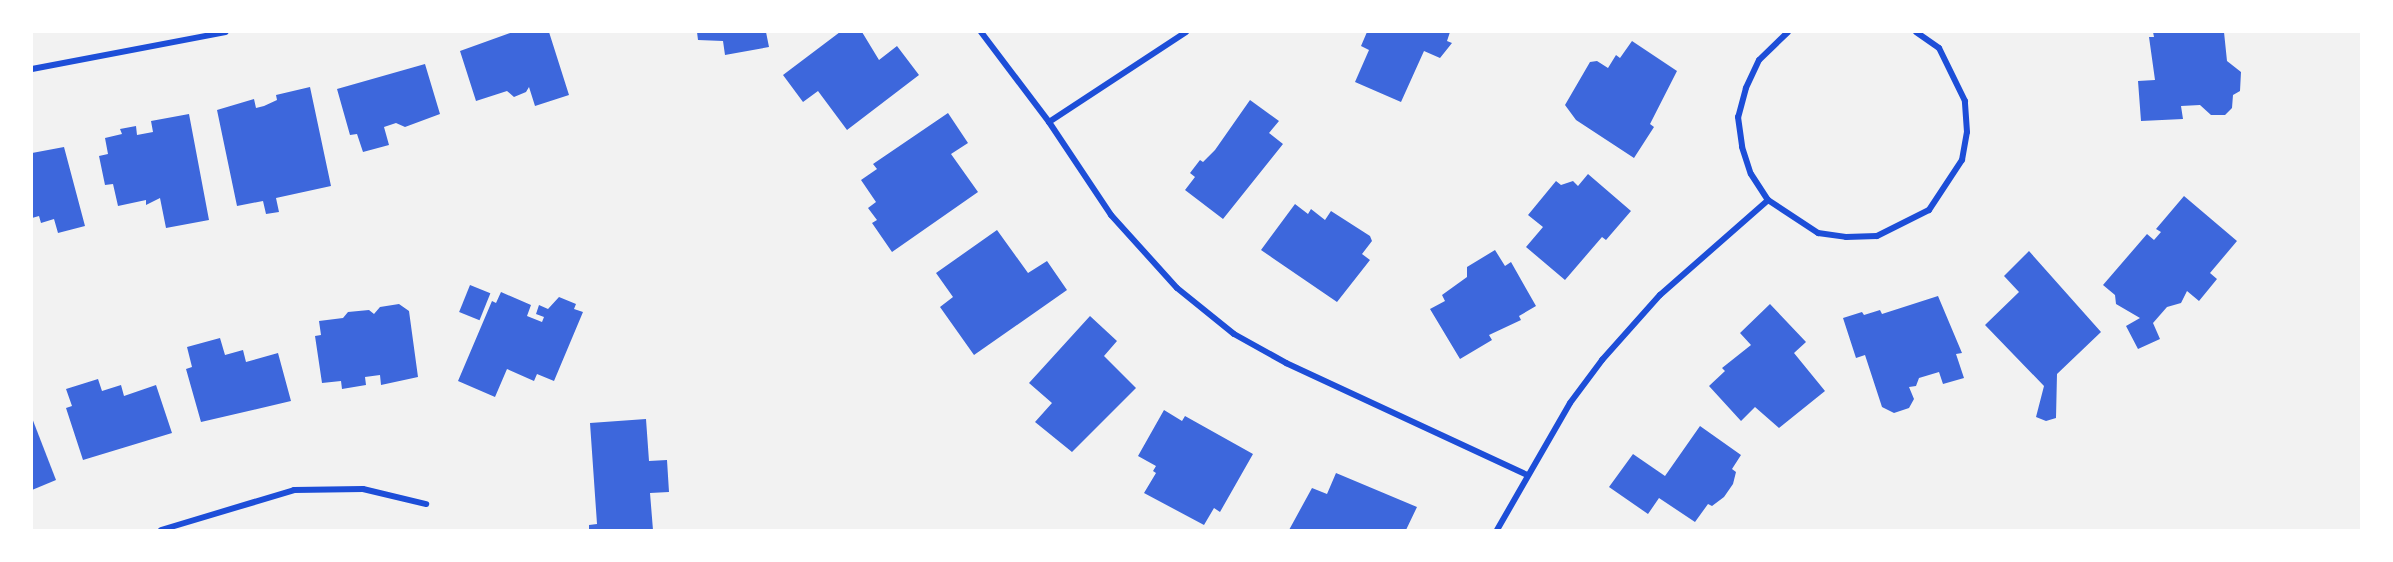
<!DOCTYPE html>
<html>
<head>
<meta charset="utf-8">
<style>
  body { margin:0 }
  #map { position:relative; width:2393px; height:562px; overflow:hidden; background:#f2f2f2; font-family:Merriweather,serif }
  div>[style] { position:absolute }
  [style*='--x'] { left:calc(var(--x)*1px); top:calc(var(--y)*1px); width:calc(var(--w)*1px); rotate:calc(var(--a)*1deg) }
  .building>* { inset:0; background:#3d67dc; transform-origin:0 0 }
  .minor>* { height:6px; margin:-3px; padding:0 3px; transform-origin:3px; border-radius:3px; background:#1d4ed8 }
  span { translate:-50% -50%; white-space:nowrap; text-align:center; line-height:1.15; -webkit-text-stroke:6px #fff; paint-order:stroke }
  .frame { position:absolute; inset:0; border:33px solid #fff; pointer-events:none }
</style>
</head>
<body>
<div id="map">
  <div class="building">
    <div style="clip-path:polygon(513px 32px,549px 32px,569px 95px,535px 106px,529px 87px,526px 92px,514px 97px,507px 91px,476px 101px,460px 51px)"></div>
    <div style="clip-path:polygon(697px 32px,766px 32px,769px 47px,725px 55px,723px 41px,698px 40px)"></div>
    <div style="clip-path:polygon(840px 32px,862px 32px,879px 60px,897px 46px,919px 75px,847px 130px,818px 91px,803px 102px,783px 75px)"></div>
    <div style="clip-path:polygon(1367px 32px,1450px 32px,1447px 41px,1452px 43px,1440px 58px,1424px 51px,1401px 102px,1355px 82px,1369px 50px,1361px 46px)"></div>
    <div style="clip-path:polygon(2153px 32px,2224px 32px,2227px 61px,2241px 72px,2240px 91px,2233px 95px,2232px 108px,2225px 115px,2211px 115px,2200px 105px,2181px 106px,2183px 119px,2141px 121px,2138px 81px,2155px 80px,2149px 37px,2154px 37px)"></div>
    <div style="clip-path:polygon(1632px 41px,1677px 71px,1650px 124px,1654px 127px,1634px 158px,1576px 120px,1565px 105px,1590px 62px,1597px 61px,1608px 68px,1616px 55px,1620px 58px)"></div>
    <div style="clip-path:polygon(425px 64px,440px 114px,405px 127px,396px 123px,384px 127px,389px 145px,363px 152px,357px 134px,350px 135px,337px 89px)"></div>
    <div style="clip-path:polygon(310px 87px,331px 186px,276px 198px,279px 212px,266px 214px,263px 201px,237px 206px,217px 110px,254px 99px,256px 108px,264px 106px,277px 100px,276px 95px)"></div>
    <div style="clip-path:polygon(1250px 100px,1279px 121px,1269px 133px,1283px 144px,1223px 219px,1185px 190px,1195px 177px,1190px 173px,1200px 160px,1203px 162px,1215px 150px)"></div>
    <div style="clip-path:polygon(948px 113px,968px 143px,951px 154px,978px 192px,892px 252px,872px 223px,877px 220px,868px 208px,876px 202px,861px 180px,877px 169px,873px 164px)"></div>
    <div style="clip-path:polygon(189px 114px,209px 220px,166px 228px,160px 198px,146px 205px,146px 200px,118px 206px,113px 184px,105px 185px,99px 156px,108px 154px,105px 138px,122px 134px,120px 129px,136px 126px,137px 135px,153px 132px,151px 121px)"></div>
    <div style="clip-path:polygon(64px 147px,85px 226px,58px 233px,54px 219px,41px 223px,39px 216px,32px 218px,32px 153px)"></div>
    <div style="clip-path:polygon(1588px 174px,1631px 211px,1606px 240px,1602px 237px,1565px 280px,1526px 247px,1543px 227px,1528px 215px,1556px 181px,1561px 185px,1573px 181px,1578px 186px)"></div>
    <div style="clip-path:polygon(2184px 196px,2237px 241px,2210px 273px,2217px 279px,2199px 301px,2187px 291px,2181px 303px,2167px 307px,2153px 323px,2160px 339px,2138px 349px,2126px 326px,2140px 318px,2116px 304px,2115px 295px,2103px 285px,2147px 234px,2154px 240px,2161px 232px,2156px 229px)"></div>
    <div style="clip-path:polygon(1295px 204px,1308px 214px,1311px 209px,1325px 220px,1331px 211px,1370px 236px,1372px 241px,1362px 254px,1370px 260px,1337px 302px,1261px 250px)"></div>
    <div style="clip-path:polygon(997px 230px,1028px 273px,1047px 261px,1067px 290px,974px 355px,940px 307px,953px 297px,936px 273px)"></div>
    <div style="clip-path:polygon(1495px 250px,1505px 266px,1511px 262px,1536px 306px,1519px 316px,1521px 320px,1489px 335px,1492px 340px,1460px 359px,1430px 309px,1445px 301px,1442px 295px,1467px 277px,1467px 267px)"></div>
    <div style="clip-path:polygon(2029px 251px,2101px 332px,2057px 374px,2056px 418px,2046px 421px,2036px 417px,2044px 386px,1985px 325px,2019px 292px,2004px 276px)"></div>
    <div style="left:470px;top:285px;width:22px;height:29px;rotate:22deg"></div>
    <div style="clip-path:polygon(501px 292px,531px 305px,527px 316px,542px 322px,544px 317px,536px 314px,539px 305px,548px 309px,559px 297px,576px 304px,574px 309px,583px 312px,554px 381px,537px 374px,534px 381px,507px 369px,495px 397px,458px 381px,492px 301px,496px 303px)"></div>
    <div style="clip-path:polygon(1938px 296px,1962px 353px,1956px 354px,1964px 378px,1943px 384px,1939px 372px,1919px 378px,1916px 386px,1909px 387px,1914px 399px,1909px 408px,1894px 413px,1882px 407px,1865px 355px,1856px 358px,1843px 318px,1862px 312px,1864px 315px,1880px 310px,1882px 314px)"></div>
    <div style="clip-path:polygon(399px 304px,409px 311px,418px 377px,381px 385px,380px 375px,365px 377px,366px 385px,342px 389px,341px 381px,322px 383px,315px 336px,321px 335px,319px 321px,343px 318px,348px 312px,369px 310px,374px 314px,380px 307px)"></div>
    <div style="clip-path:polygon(1770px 304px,1806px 342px,1794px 353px,1825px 391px,1779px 428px,1755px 407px,1741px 421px,1709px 386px,1725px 371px,1722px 368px,1751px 345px,1740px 333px)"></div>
    <div style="clip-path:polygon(1090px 316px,1117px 341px,1104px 356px,1136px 388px,1072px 452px,1035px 422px,1052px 403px,1029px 383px)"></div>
    <div style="clip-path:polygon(220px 338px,225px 355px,243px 350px,246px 362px,278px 353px,291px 401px,201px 422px,186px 369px,192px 367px,187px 347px)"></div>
    <div style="clip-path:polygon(98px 379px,102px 391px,121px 385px,124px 396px,156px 385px,172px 433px,83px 460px,66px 408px,72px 406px,66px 389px)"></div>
    <div style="clip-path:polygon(1164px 410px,1182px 421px,1185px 416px,1253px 454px,1220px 512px,1214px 508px,1204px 525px,1144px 493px,1156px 473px,1153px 471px,1156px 466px,1138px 456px)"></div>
    <div style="clip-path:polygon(32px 418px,56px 480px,32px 490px)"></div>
    <div style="clip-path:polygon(646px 419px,649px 461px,667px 460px,669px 492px,650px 493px,653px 530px,589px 530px,589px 525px,597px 524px,590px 423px)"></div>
    <div style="clip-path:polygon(1700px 426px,1741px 455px,1732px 469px,1736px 472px,1733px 484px,1724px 497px,1712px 506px,1708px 504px,1695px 522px,1659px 498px,1648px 514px,1609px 487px,1633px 454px,1665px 476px)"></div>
    <div style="clip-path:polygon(1336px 473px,1417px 507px,1406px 530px,1289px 530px,1312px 488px,1327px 494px)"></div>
  </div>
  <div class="minor">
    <div style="--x:981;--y:32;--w:113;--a:52.9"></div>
    <div style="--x:1049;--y:122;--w:112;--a:56.3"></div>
    <div style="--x:1111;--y:215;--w:98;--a:47.9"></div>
    <div style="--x:1177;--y:288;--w:73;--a:38.9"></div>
    <div style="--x:1234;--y:334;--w:60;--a:29.1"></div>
    <div style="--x:1286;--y:363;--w:266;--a:24.9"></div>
    <div style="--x:1788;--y:32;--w:40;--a:136"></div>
    <div style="--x:1759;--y:60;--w:31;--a:115"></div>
    <div style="--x:1746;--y:88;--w:30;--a:105"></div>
    <div style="--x:1738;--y:117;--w:30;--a:82"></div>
    <div style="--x:1742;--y:147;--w:28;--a:72"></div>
    <div style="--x:1751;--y:174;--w:31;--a:57"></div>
    <div style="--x:1768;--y:200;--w:60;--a:33.4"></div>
    <div style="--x:1818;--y:233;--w:28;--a:8"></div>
    <div style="--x:1846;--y:237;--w:31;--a:-2"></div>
    <div style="--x:1877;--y:236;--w:58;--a:-26.6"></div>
    <div style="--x:1929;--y:210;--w:60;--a:-56.6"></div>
    <div style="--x:1962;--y:160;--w:28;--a:-80"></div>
    <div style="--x:1967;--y:132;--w:31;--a:-94"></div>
    <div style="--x:1965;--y:101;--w:59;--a:-116.1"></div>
    <div style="--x:1939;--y:48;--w:28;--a:-145"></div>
    <div style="--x:32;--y:69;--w:197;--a:-10.8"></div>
    <div style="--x:1049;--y:122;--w:164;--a:-33.3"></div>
    <div style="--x:161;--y:530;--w:139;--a:-16.7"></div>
    <div style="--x:294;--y:490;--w:69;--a:-0.8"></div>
    <div style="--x:363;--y:489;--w:65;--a:13.4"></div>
    <div style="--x:1497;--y:530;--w:146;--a:-60.1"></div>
    <div style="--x:1570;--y:403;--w:54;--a:-53.3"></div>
    <div style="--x:1602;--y:360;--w:87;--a:-48.3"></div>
    <div style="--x:1660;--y:295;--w:144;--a:-41.3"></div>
  </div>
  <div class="frame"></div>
</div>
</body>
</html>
